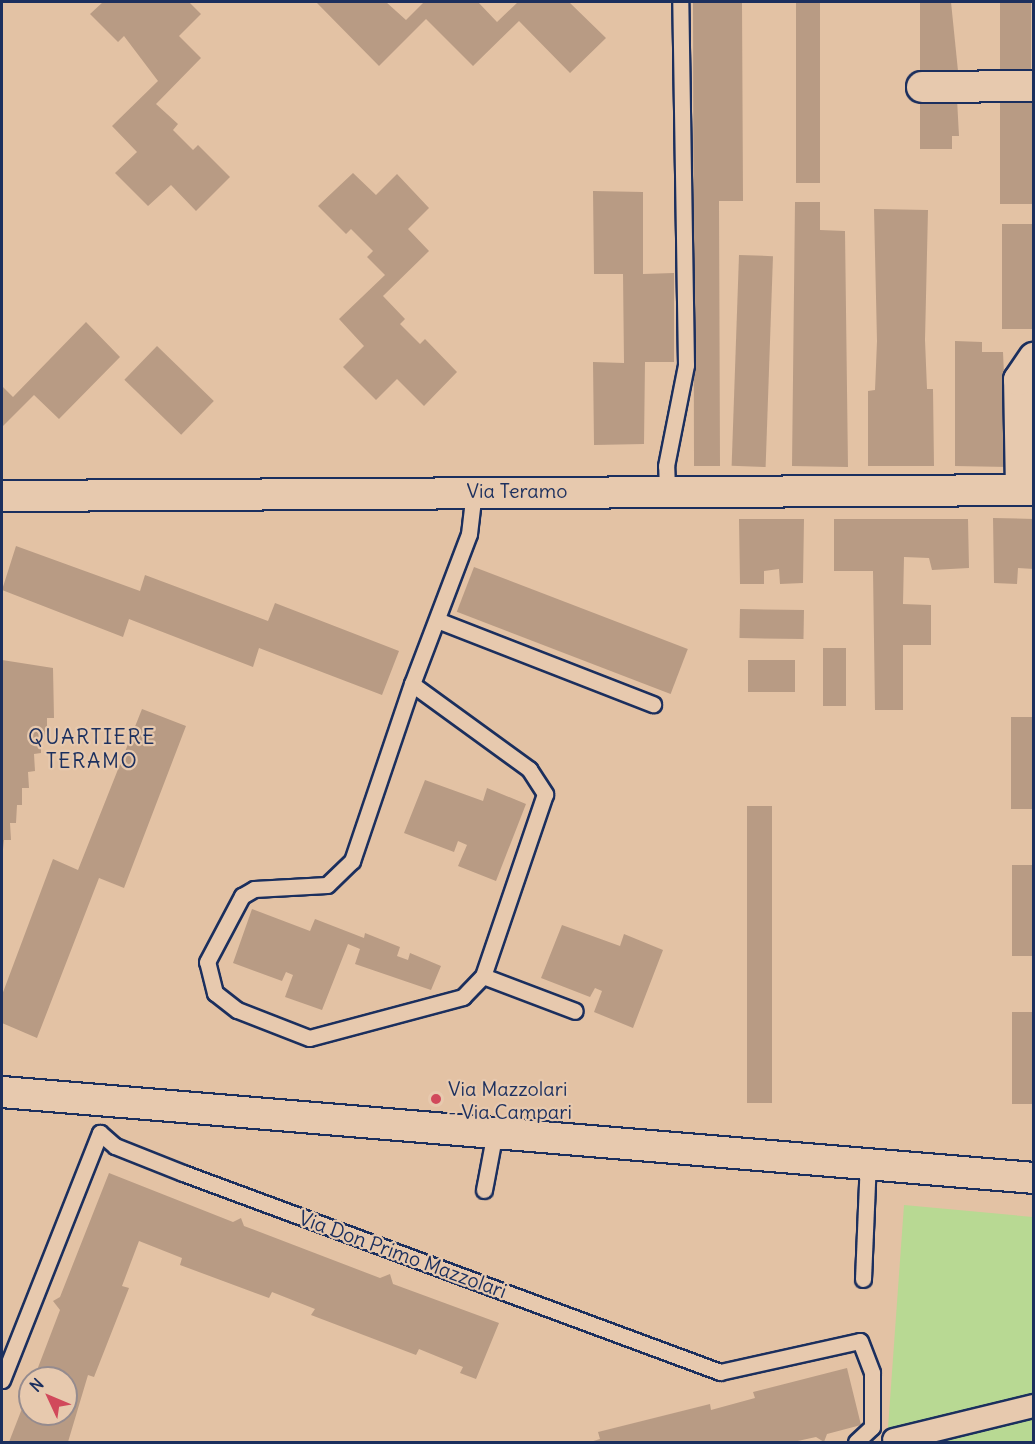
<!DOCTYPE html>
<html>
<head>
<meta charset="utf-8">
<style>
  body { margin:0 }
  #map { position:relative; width:1035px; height:1444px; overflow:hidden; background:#e3c2a4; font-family:Delius,sans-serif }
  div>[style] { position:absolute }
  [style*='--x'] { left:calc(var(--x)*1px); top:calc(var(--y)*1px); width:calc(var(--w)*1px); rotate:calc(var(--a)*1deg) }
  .green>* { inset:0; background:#b8d993 }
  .building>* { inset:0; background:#b89b84; transform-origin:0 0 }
  .roads { filter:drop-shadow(2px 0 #1b2f5e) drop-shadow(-2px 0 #1b2f5e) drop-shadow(0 2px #1b2f5e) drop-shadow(0 -2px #1b2f5e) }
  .service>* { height:15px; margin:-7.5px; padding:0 7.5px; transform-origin:7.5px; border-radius:7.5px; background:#e7c9ae }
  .pedestrian>* { height:22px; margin:-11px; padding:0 11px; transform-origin:11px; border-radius:11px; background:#e7c9ae }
  .minor>* { height:30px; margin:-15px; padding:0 15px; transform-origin:15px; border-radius:15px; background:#e7c9ae }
  .dots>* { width:16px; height:16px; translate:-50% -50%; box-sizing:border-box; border:3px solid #e7c9ae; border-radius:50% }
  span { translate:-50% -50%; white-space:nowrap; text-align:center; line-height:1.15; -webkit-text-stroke:4.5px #e7c9ae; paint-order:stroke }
  .street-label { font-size:20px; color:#1b2f5e }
  .poi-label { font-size:20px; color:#1b2f5e }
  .left { translate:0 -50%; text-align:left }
  .neighbourhood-label { font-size:21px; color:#1b2f5e; letter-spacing:1.5px }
  .frame { position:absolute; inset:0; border:3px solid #1b2f5e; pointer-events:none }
  .north { position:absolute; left:18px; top:1366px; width:60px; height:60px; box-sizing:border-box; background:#e7c9ae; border:2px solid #958b8e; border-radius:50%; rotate:314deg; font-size:16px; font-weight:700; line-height:24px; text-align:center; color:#1b2f5e }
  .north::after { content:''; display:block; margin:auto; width:21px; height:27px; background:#d1495b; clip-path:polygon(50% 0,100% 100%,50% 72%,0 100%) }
</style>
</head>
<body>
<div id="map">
  <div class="green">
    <div style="clip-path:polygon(904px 1205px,1033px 1217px,1033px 1442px,887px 1442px)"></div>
  </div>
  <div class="building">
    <div style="clip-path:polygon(103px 2px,189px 2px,201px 14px,179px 36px,201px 58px,156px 104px,178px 124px,173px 130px,193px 150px,198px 145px,230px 177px,196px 211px,171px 185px,148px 206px,115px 173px,137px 152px,112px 126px,158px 81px,124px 36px,118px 42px,90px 14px)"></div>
    <div style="clip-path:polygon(316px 2px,386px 2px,406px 20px,424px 2px,478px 2px,497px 22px,518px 2px,569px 2px,606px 38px,570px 73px,519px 21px,473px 66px,426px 19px,379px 66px)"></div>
    <div style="clip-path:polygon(693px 2px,742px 2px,743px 201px,719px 201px,720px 466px,694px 466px)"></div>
    <div style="left:796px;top:2px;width:24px;height:181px"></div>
    <div style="clip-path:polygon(920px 2px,951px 2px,958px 71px,920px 71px)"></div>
    <div style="left:1000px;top:2px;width:31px;height:68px"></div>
    <div style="left:1000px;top:98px;width:34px;height:106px"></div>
    <div style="clip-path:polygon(920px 99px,957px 99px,959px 136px,952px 136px,952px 149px,920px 149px)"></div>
    <div style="clip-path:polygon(353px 173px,376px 195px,397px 174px,429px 208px,408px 229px,429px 251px,383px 296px,405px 319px,400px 324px,420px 344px,425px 339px,457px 372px,424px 406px,397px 379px,376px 400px,343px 367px,364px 346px,339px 319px,385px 275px,367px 257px,373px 251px,351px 229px,346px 234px,318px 206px)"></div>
    <div style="clip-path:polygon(593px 191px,643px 192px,643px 274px,674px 273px,674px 362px,645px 362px,644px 444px,594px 445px,593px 362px,624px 363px,623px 274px,594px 274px)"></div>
    <div style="clip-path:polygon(795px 202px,820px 202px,820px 230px,845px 231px,848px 467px,792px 466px)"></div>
    <div style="clip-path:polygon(874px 209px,928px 210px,925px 340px,927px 389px,933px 389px,934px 466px,868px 466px,868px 391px,875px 390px,877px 341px)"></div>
    <div style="left:1002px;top:224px;width:32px;height:105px"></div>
    <div style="left:739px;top:255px;width:34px;height:211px;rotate:2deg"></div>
    <div style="clip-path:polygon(86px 322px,120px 357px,59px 419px,34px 395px,2px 427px,2px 386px,13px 397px)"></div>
    <div style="clip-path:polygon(955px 341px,982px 342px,982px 352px,1003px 352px,1008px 467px,955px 466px)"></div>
    <div style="left:157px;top:346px;width:79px;height:47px;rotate:44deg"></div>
    <div style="clip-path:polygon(993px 518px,1034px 519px,1034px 569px,1018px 568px,1017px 584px,994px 583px)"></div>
    <div style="clip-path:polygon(739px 519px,804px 519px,803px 583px,780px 584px,779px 569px,764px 571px,764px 584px,740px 584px)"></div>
    <div style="clip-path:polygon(834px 519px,968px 519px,969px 568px,932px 570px,929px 558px,904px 557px,903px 604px,931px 605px,931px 645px,903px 645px,903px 710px,875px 710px,873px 571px,834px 571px)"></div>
    <div style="clip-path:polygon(16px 546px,140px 591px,145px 575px,268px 621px,275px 603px,399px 651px,382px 695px,259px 648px,253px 667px,129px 619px,123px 637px,2px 590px)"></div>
    <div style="left:474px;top:567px;width:229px;height:48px;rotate:21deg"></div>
    <div style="left:740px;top:609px;width:64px;height:29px;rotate:1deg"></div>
    <div style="left:823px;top:648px;width:23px;height:58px"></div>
    <div style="clip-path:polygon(2px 660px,53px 668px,54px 718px,47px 718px,47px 736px,41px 737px,41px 753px,34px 754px,35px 771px,28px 772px,29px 788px,22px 788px,22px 805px,17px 805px,16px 823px,10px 823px,11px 840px,4px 840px,2px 859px)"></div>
    <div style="left:748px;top:660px;width:47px;height:32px"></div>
    <div style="clip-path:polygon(142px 709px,186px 726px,124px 888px,99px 878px,37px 1038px,2px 1023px,2px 995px,53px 859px,78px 870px)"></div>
    <div style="left:1011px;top:717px;width:23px;height:92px"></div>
    <div style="clip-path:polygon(425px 780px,483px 801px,487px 788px,526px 804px,496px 881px,458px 866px,467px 845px,458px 841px,454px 852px,404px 833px)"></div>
    <div style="left:747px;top:806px;width:25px;height:297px"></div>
    <div style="left:1012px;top:865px;width:22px;height:91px"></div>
    <div style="clip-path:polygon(252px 909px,310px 931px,315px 919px,364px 938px,365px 933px,400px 947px,397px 956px,408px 960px,410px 953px,441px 966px,431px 990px,355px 964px,360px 949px,348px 944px,322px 1010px,285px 997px,293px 975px,286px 972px,282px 981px,233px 963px)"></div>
    <div style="clip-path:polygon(562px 925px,620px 946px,624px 934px,663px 950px,633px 1028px,594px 1012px,602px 991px,595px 988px,590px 997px,541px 978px)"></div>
    <div style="left:1012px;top:1012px;width:22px;height:92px"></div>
    <div style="clip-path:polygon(109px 1173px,233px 1222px,241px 1218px,244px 1226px,380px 1278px,390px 1274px,393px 1284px,499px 1323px,476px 1379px,460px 1373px,463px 1367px,419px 1349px,416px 1355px,311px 1315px,315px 1309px,272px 1292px,269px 1298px,180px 1265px,182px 1258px,139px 1241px,122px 1286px,129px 1288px,94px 1377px,88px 1375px,68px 1442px,9px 1442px,30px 1388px,30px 1414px,66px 1414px,66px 1378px,34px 1378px,60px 1310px,53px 1301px,60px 1297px)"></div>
    <div style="clip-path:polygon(847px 1368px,861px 1425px,827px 1434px,824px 1442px,816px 1437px,793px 1442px,590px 1442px,600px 1439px,598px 1432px,710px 1404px,711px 1410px,755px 1398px,753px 1392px)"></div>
  </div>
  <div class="roads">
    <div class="service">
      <div style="--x:667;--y:489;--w:23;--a:-92"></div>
      <div style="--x:666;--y:466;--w:103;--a:-78.8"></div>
      <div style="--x:686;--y:365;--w:363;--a:-90.9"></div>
      <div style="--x:437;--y:620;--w:232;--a:21.3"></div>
      <div style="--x:412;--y:684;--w:145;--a:36"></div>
      <div style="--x:529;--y:769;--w:30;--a:57"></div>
      <div style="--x:545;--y:794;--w:192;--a:108.8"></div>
      <div style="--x:483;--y:976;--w:29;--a:134"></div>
      <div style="--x:463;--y:997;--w:159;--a:165.1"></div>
      <div style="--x:309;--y:1038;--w:77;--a:-158.7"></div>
      <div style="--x:237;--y:1010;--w:28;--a:-142"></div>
      <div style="--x:215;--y:993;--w:32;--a:-104"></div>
      <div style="--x:207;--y:962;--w:75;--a:-62.1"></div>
      <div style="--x:242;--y:896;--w:14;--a:-30"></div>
      <div style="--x:254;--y:889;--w:73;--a:-3.1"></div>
      <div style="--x:327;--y:885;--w:35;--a:-44"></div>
      <div style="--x:352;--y:861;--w:187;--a:-71.3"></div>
      <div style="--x:412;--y:684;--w:160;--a:-69.2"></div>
      <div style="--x:469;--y:534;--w:43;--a:-83.4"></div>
      <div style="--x:483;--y:976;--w:98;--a:20.8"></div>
      <div style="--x:484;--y:1190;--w:59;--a:-79.3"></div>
      <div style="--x:863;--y:1279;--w:117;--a:-87.6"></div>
      <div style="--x:2;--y:1380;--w:266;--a:-68.4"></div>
      <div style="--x:100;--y:1133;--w:20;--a:41"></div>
      <div style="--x:115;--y:1146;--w:73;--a:21.7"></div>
      <div style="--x:183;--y:1173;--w:573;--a:20.33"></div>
      <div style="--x:720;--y:1372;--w:143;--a:-12.5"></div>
      <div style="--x:860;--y:1341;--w:34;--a:69"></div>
      <div style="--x:872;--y:1373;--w:54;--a:90"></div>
      <div style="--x:872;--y:1427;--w:22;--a:137"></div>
    </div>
    <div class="pedestrian">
      <div style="--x:894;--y:1440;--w:144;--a:-13.7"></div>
    </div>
    <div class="minor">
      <div style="--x:922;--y:87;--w:112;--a:-0.5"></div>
      <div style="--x:1021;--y:490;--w:110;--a:-91"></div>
      <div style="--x:1019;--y:380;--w:27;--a:-56"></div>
      <div style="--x:2;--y:496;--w:1032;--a:-0.33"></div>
      <div style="--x:2;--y:1092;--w:1036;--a:4.76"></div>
    </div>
  </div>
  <div class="dots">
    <div style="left:436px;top:1099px;background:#d1495b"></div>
  </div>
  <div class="street-label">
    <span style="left:517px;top:490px">Via Teramo</span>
    <span style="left:403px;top:1254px;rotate:20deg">Via Don Primo Mazzolari</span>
  </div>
  <div class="poi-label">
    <span class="left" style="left:448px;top:1100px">Via Mazzolari<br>- Via Campari</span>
  </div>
  <div class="neighbourhood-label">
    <span style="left:92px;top:749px">QUARTIERE<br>TERAMO</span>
  </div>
  <div class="frame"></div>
  <div class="north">N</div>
</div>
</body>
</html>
